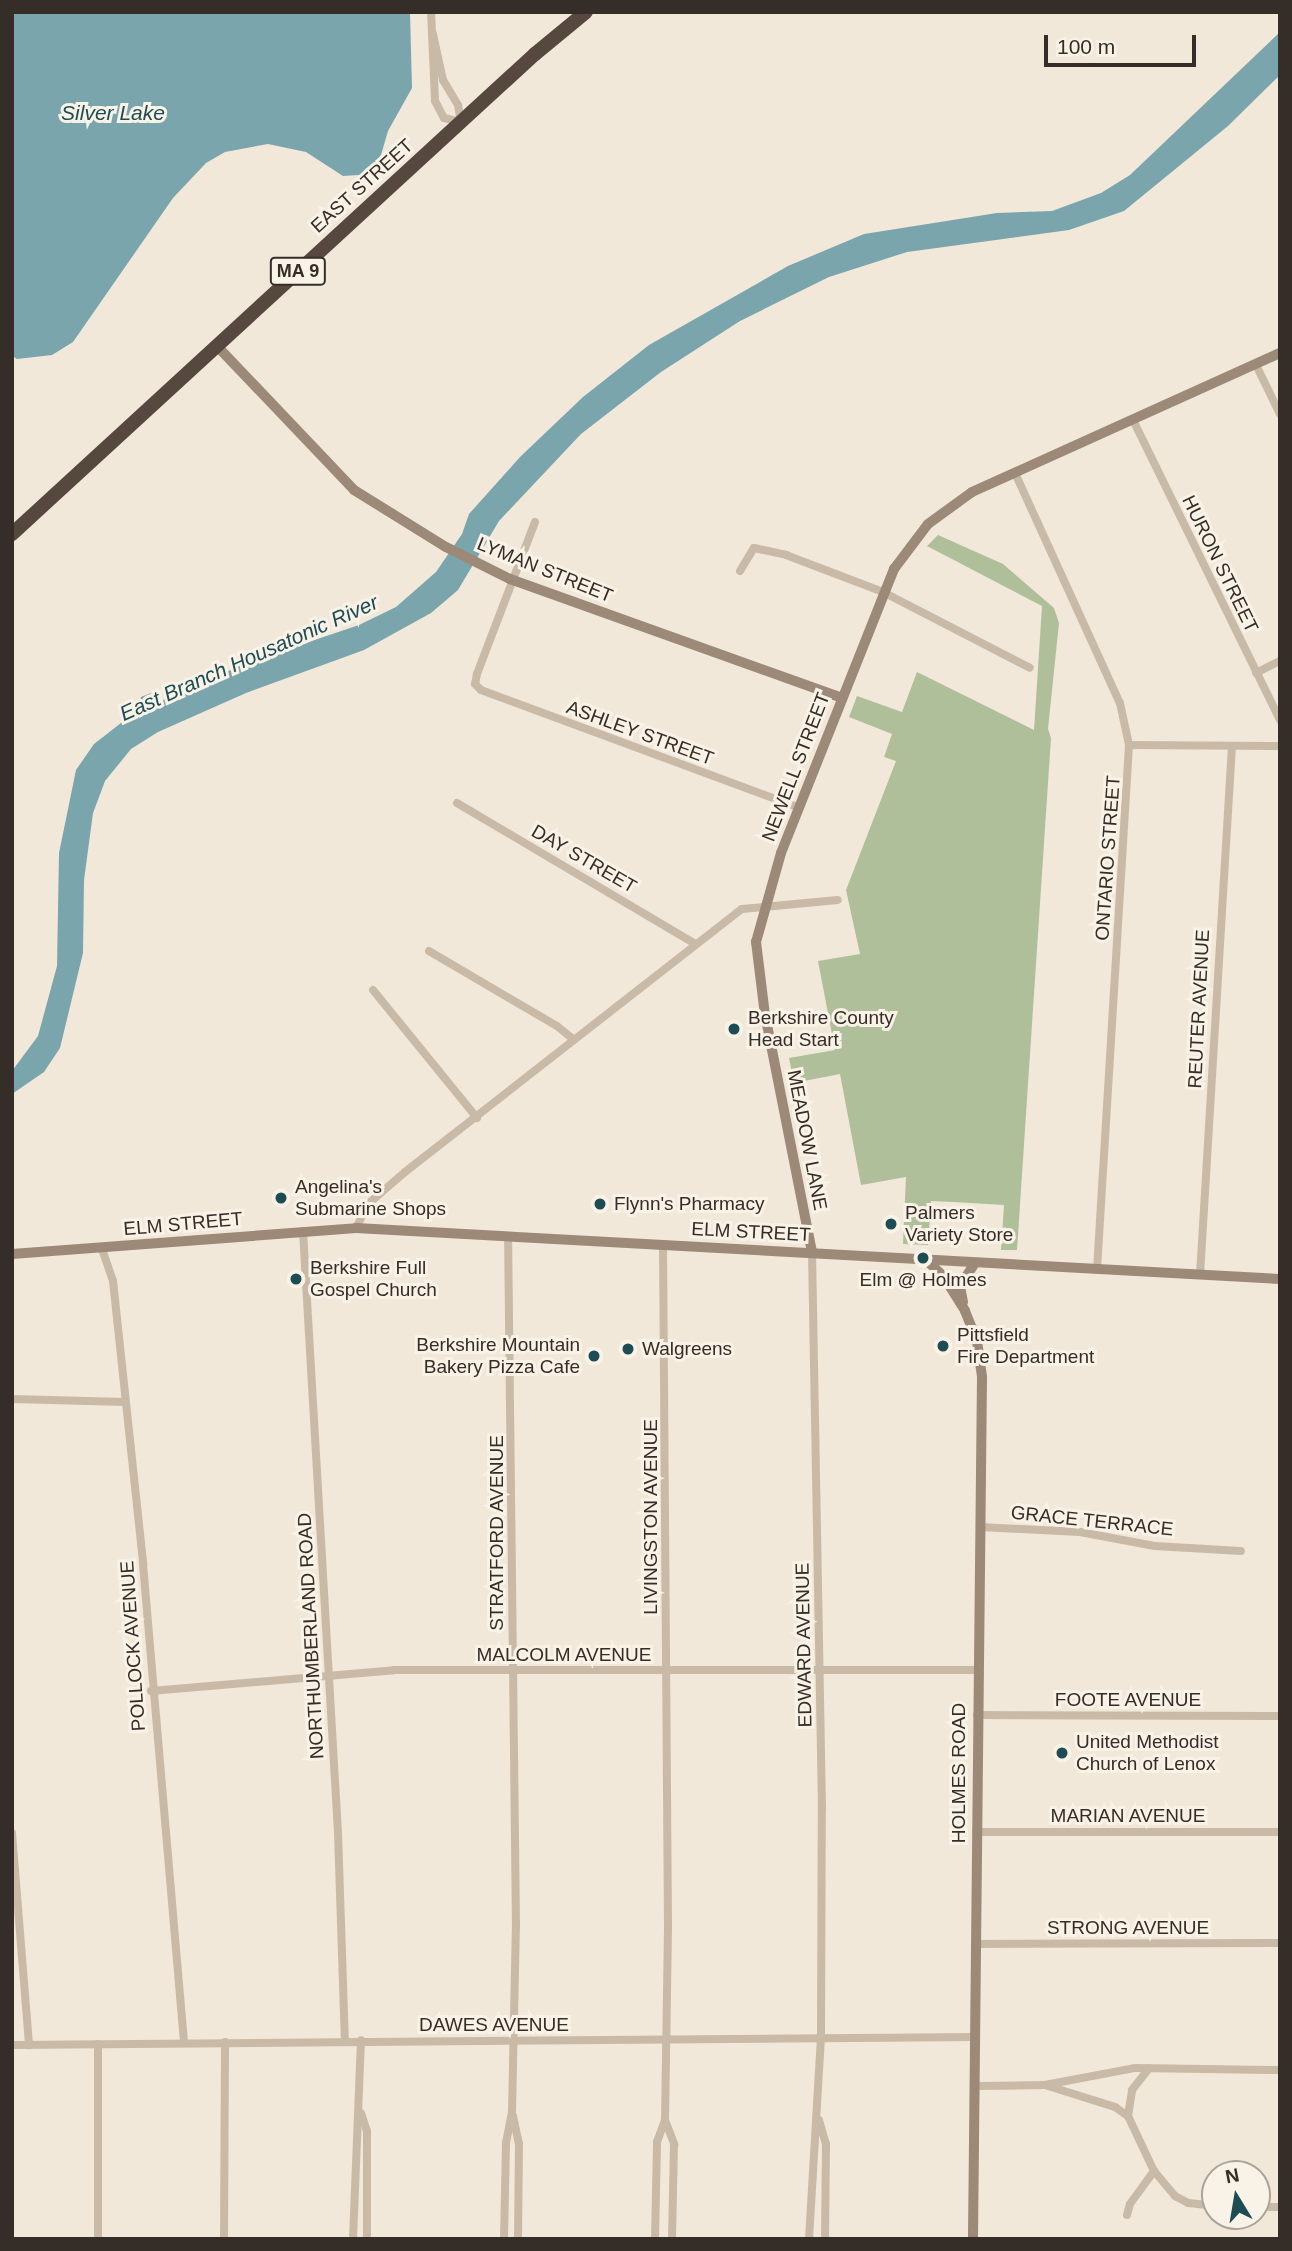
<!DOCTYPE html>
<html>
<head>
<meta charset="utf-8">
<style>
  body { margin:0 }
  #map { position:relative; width:1292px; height:2251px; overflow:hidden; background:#f1e8da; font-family:Arial,sans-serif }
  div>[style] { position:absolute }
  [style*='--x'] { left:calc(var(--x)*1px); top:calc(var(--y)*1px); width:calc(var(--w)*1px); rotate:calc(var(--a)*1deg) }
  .green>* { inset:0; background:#afbf9a }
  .water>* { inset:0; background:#7aa5ad }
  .street>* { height:8px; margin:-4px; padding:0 4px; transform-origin:4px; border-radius:4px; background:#c8baa6 }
  .secondary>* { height:10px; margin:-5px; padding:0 5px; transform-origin:5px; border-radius:5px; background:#9c8978 }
  .highway>* { height:14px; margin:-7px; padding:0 7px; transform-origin:7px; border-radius:7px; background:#56483e }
  .dots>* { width:19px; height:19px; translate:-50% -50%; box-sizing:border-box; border:4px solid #f9f2e6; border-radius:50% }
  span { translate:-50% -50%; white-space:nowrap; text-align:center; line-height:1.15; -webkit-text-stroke:6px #f9f2e6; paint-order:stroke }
  .shield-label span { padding:2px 5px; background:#f9f2e6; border:2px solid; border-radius:5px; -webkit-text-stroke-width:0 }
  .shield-label { font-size:18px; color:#352d27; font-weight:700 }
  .street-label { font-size:19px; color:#352d27 }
  .poi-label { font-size:19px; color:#352d27 }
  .left { translate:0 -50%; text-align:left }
  .right { translate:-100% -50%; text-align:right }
  .water-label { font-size:21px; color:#1e4c55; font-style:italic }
  .frame { position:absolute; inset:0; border:14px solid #352d27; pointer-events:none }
  .north { position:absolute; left:1201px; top:2160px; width:70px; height:70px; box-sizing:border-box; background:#f9f2e6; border:2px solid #aba39a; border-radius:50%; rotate:349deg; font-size:19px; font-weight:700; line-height:28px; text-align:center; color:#352d27 }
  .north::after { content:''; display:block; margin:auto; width:24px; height:32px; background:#1e4c55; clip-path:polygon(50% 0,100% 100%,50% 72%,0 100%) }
  .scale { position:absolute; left:1044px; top:35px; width:152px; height:32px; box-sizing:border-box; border:4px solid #352d27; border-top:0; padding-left:9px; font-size:21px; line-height:24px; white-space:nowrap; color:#352d27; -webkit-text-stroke:5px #f9f2e6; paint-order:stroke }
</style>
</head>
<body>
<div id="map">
  <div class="green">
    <div style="clip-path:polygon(938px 535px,1003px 564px,1054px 608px,1059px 623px,1048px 729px,1051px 738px,1017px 1250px,1001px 1250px,1004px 1205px,954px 1202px,931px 1201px,928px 1245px,903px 1244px,906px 1177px,861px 1185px,840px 1074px,794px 1083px,789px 1058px,835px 1050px,818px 961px,860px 954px,846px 890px,896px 761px,884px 757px,892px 734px,849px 717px,857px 696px,902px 712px,917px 672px,1034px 730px,1042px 606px,927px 546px)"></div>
  </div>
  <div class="water">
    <div style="clip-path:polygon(12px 12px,410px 12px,412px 88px,388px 131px,381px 155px,370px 170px,359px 175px,343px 176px,306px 152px,268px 144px,225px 152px,206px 163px,173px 198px,73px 342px,52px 355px,17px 359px,12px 356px)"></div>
    <div style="clip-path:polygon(1280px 32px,1280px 75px,1228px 126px,1124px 211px,1069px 230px,907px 252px,829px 277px,740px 321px,661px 372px,581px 434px,499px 521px,458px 590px,431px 613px,364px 650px,246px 693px,158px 732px,131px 749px,105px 781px,93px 813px,84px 880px,83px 953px,60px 1048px,44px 1072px,12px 1094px,12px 1071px,38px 1036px,57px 966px,59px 853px,76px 770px,94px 744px,139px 709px,141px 697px,151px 693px,157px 702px,178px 695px,241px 665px,359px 625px,396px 607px,436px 572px,462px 534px,469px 514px,520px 457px,583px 397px,649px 345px,788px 266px,864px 234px,997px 213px,1052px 211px,1101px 193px,1130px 175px)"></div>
  </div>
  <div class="street">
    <div style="--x:431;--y:12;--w:89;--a:87.4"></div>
    <div style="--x:435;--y:101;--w:19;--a:62"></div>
    <div style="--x:444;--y:118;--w:17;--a:13"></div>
    <div style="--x:461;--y:122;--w:17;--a:-100"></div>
    <div style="--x:458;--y:105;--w:29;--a:-121"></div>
    <div style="--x:443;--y:80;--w:47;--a:-102.3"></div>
    <div style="--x:1256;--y:365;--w:55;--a:63.9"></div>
    <div style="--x:1134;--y:422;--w:332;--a:63.9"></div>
    <div style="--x:1015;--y:473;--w:253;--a:65.5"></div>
    <div style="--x:1120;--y:703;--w:43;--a:77.9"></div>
    <div style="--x:1129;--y:745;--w:525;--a:93.49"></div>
    <div style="--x:535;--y:522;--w:163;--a:110.9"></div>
    <div style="--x:477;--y:674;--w:10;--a:101"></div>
    <div style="--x:475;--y:684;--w:8;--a:45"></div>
    <div style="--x:481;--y:690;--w:338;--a:20.3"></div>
    <div style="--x:740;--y:571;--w:27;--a:-59"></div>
    <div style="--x:754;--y:548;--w:33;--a:12"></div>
    <div style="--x:786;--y:555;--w:104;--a:20.9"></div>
    <div style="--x:883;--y:592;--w:165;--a:27.3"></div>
    <div style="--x:1256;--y:673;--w:27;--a:-27"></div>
    <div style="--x:1129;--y:745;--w:151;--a:0.4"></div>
    <div style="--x:457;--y:803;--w:277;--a:30.6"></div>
    <div style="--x:429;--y:951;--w:148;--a:30.4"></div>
    <div style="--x:557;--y:1026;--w:22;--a:39"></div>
    <div style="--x:373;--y:990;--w:165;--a:50.9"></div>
    <div style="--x:356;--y:1228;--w:27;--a:-63"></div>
    <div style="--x:368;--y:1204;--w:49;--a:-40.9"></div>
    <div style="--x:405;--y:1172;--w:427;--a:-38"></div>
    <div style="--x:742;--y:909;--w:96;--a:-5.4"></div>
    <div style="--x:303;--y:1231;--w:603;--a:86.67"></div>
    <div style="--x:338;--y:1833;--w:207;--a:88.1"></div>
    <div style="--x:102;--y:1249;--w:34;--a:71"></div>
    <div style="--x:113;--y:1281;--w:285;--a:83.9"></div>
    <div style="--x:143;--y:1564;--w:481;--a:85.1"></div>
    <div style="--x:1200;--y:1275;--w:530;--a:-86.54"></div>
    <div style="--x:12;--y:1399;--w:113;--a:1.5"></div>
    <div style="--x:980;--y:1527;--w:100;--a:2.9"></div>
    <div style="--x:1080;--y:1532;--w:76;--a:10.6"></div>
    <div style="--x:1155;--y:1546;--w:86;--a:3.3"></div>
    <div style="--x:151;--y:1691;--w:244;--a:-4.9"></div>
    <div style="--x:394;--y:1670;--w:584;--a:0"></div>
    <div style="--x:977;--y:1715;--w:303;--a:0.2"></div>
    <div style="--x:976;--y:1832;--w:304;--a:0"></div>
    <div style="--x:12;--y:1833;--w:213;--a:85.4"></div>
    <div style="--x:976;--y:1944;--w:304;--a:-0.2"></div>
    <div style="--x:98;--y:2044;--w:195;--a:90"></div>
    <div style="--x:12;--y:2045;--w:964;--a:-0.48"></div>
    <div style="--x:1045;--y:2085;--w:92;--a:-10.7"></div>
    <div style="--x:1135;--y:2068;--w:145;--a:0.8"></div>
    <div style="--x:976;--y:2086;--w:69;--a:-0.8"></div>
    <div style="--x:1045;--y:2085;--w:73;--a:17.4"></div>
    <div style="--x:1115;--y:2107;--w:16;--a:35"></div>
    <div style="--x:1128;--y:2116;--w:61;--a:64.7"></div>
    <div style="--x:1154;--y:2171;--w:33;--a:50"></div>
    <div style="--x:1175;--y:2196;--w:15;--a:28"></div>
    <div style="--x:1188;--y:2203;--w:27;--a:6"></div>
    <div style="--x:361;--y:2113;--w:19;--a:72"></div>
    <div style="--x:367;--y:2131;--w:108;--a:90"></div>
    <div style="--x:513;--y:2116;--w:29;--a:78"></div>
    <div style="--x:519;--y:2144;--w:95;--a:90.6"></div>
    <div style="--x:1128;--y:2116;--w:26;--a:-81"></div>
    <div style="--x:1132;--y:2090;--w:28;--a:-52"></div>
    <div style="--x:665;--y:2120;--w:26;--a:69"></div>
    <div style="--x:674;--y:2144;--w:95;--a:91.2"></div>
    <div style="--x:819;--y:2120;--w:25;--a:74"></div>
    <div style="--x:826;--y:2144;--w:95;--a:90.6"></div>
    <div style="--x:1257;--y:2207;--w:23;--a:0"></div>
    <div style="--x:1127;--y:2215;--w:11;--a:-75"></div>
    <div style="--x:1130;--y:2204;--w:41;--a:-54"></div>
    <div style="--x:224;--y:2239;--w:197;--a:-89.7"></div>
    <div style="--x:353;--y:2239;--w:199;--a:-87.7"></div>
    <div style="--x:504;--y:2239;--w:96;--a:-88.8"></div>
    <div style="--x:506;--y:2143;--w:31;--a:-79"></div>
    <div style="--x:512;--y:2113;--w:187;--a:-88.8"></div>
    <div style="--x:516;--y:1926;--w:690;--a:-90.66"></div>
    <div style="--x:655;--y:2239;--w:97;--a:-88.8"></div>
    <div style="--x:657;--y:2142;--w:23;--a:-70"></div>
    <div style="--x:665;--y:2120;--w:193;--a:-89.1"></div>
    <div style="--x:668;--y:1927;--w:682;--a:-90.42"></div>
    <div style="--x:809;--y:2239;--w:201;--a:-86.6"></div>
    <div style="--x:821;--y:2038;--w:230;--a:-89.8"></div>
    <div style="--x:822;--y:1808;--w:556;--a:-91.03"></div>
  </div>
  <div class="secondary">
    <div style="--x:217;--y:346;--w:199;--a:46.4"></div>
    <div style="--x:354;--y:490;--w:108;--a:31.8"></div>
    <div style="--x:446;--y:547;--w:72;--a:26.6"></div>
    <div style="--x:510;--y:579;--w:353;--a:19.7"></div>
    <div style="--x:812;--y:1252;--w:242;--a:-101.2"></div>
    <div style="--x:765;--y:1015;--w:74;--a:-97"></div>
    <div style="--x:756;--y:942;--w:92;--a:-74.3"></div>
    <div style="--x:781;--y:853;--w:306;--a:-68.3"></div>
    <div style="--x:894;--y:569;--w:56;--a:-52.9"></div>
    <div style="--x:928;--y:524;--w:54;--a:-36"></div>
    <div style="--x:972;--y:492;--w:338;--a:-24.3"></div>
    <div style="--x:12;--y:1254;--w:345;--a:-4.3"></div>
    <div style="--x:356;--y:1228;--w:925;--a:3.16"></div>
    <div style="--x:925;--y:1259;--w:26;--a:43"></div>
    <div style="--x:944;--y:1277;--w:40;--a:58"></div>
    <div style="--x:965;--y:1311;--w:32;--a:68"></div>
    <div style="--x:977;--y:1341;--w:36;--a:82"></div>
    <div style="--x:982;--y:1377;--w:862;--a:90.6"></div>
    <div style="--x:963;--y:1302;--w:16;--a:-101"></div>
    <div style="--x:960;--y:1286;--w:27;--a:-57"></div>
  </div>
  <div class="highway">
    <div style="--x:12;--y:534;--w:710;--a:-42.55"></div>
    <div style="--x:535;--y:54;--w:66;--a:-39.5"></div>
  </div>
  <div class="dots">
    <div style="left:734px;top:1029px;background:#1e4c55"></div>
    <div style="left:281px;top:1198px;background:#1e4c55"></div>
    <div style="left:600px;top:1204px;background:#1e4c55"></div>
    <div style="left:891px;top:1224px;background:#1e4c55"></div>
    <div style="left:923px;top:1258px;background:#1e4c55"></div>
    <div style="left:296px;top:1279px;background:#1e4c55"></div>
    <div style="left:943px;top:1346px;background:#1e4c55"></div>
    <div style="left:628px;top:1349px;background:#1e4c55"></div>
    <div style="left:594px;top:1356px;background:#1e4c55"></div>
    <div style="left:1062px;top:1753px;background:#1e4c55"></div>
  </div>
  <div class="shield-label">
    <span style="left:298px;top:271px">MA 9</span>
  </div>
  <div class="street-label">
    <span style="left:362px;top:186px;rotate:-42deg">EAST STREET</span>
    <span style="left:1220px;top:564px;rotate:64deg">HURON STREET</span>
    <span style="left:545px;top:570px;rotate:22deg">LYMAN STREET</span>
    <span style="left:640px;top:733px;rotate:20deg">ASHLEY STREET</span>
    <span style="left:796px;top:767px;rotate:-69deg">NEWELL STREET</span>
    <span style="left:1108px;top:858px;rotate:-86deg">ONTARIO STREET</span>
    <span style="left:584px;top:859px;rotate:30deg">DAY STREET</span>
    <span style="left:1199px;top:1009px;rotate:-87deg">REUTER AVENUE</span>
    <span style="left:807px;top:1140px;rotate:79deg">MEADOW LANE</span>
    <span style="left:183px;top:1224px;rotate:-5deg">ELM STREET</span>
    <span style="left:751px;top:1232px;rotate:3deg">ELM STREET</span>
    <span style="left:651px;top:1517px;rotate:-90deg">LIVINGSTON AVENUE</span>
    <span style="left:1092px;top:1521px;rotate:6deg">GRACE TERRACE</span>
    <span style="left:497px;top:1533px;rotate:-90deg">STRATFORD AVENUE</span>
    <span style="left:311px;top:1636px;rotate:-93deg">NORTHUMBERLAND ROAD</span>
    <span style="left:804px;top:1645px;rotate:-91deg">EDWARD AVENUE</span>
    <span style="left:133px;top:1646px;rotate:-94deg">POLLOCK AVENUE</span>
    <span style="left:564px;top:1655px">MALCOLM AVENUE</span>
    <span style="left:1128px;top:1700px">FOOTE AVENUE</span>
    <span style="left:959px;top:1773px;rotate:-90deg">HOLMES ROAD</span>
    <span style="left:1128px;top:1816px">MARIAN AVENUE</span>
    <span style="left:1128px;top:1928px">STRONG AVENUE</span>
    <span style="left:494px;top:2025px">DAWES AVENUE</span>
  </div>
  <div class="poi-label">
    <span class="left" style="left:748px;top:1029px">Berkshire County<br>Head Start</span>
    <span class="left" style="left:295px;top:1198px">Angelina's<br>Submarine Shops</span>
    <span class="left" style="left:614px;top:1204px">Flynn's Pharmacy</span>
    <span class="left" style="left:905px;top:1224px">Palmers<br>Variety Store</span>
    <span class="left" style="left:310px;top:1279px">Berkshire Full<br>Gospel Church</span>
    <span style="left:923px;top:1280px">Elm @ Holmes</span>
    <span class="left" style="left:957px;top:1346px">Pittsfield<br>Fire Department</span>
    <span class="right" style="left:580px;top:1356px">Berkshire Mountain<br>Bakery Pizza Cafe</span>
    <span class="left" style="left:642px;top:1349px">Walgreens</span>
    <span class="left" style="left:1076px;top:1753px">United Methodist<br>Church of Lenox</span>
  </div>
  <div class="water-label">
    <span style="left:113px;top:113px">Silver Lake</span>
    <span style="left:249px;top:658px;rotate:-24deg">East Branch Housatonic River</span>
  </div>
  <div class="frame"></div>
  <div class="north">N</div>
  <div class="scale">100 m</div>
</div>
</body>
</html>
